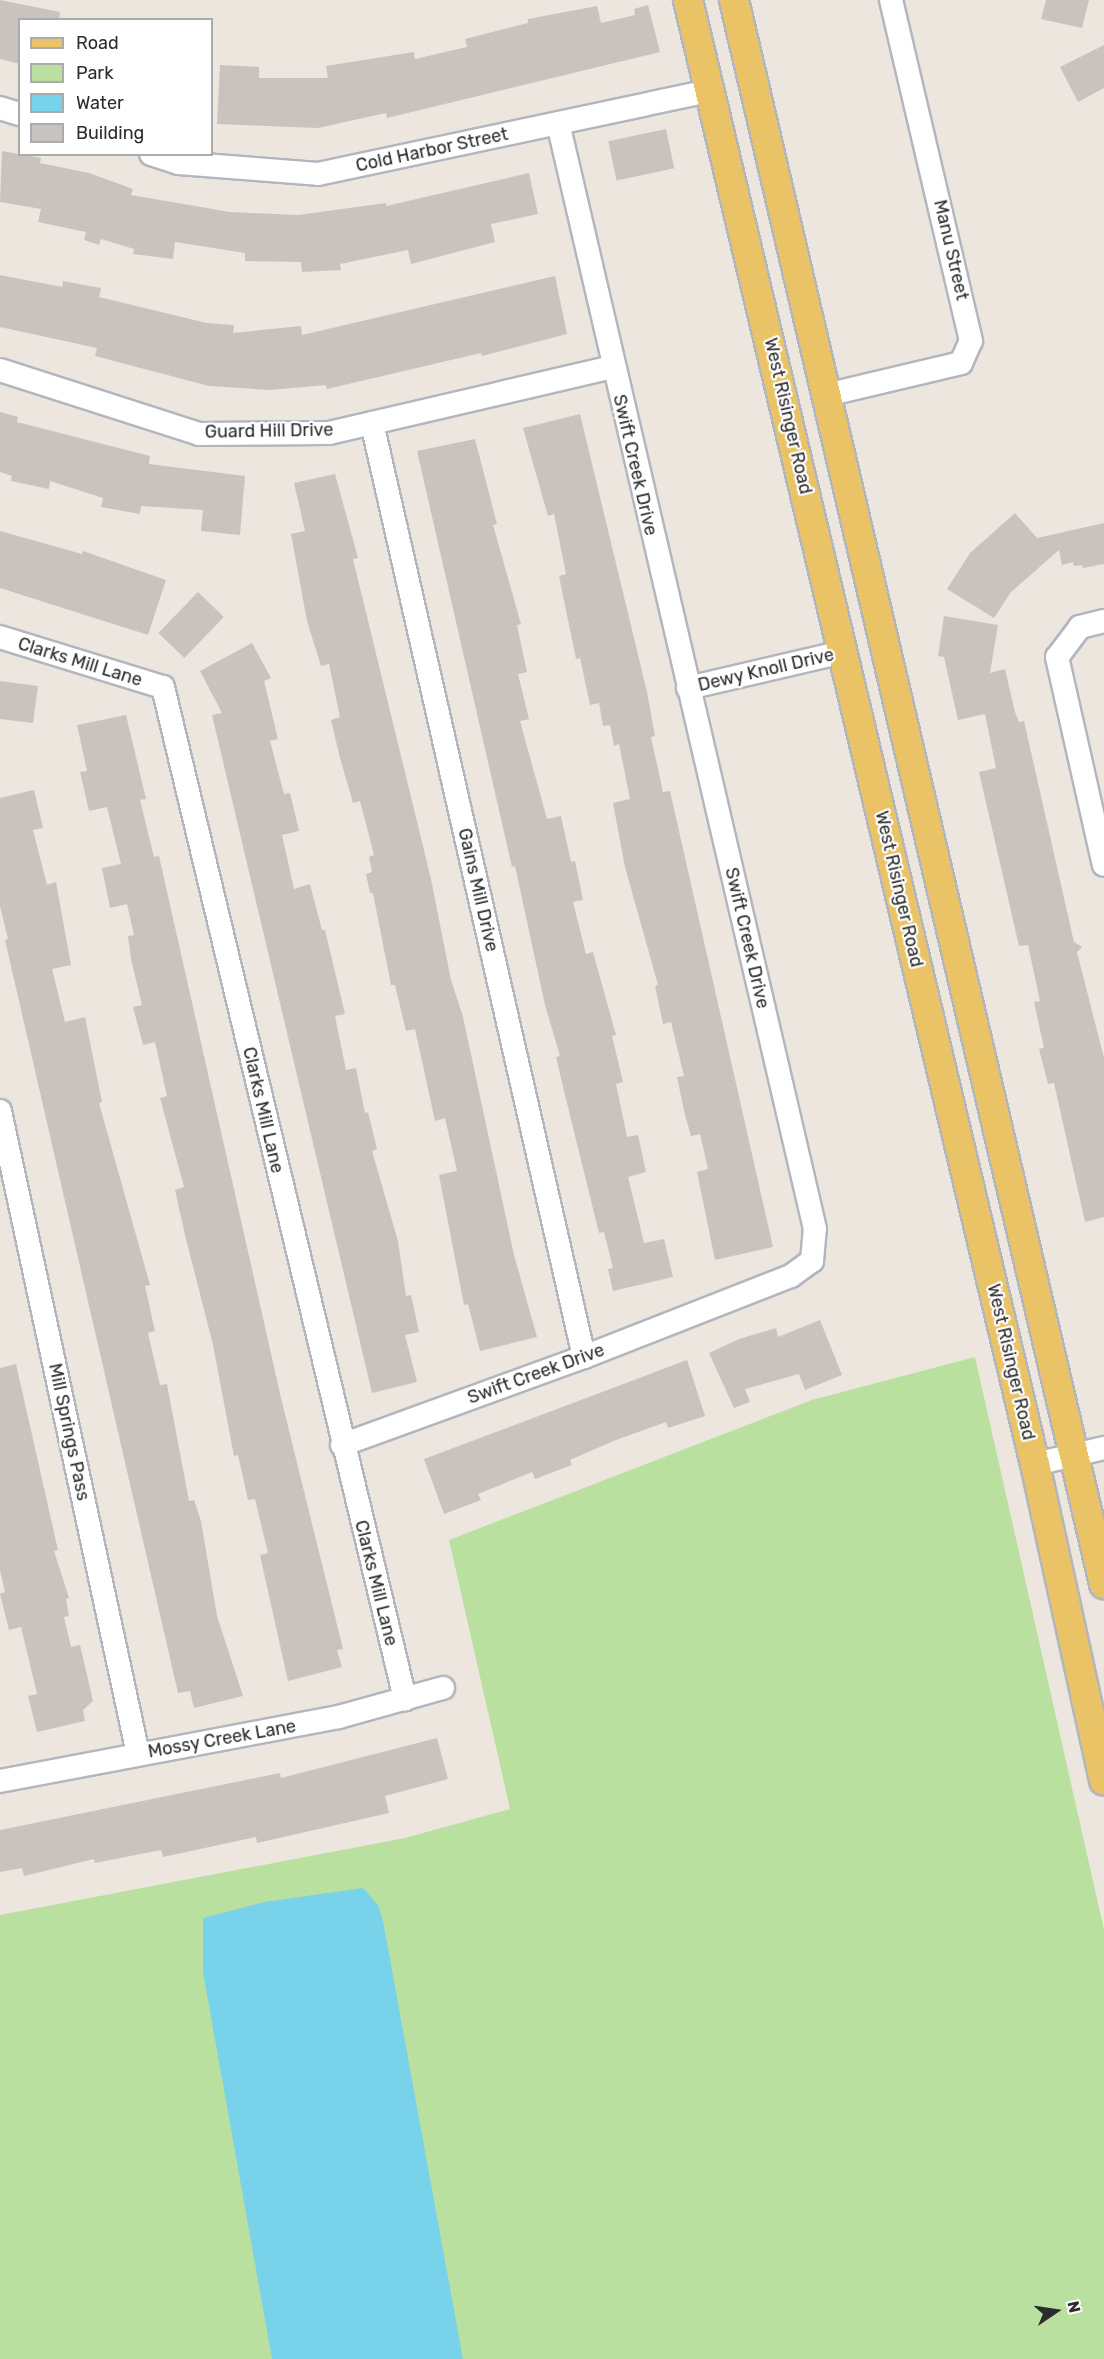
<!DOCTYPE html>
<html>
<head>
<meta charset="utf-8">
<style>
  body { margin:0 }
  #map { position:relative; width:1104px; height:2359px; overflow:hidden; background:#ede6df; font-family:Rubik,sans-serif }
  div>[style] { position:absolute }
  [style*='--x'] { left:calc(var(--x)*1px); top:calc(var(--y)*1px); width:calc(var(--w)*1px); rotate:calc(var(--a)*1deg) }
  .green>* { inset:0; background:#b9e09e }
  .water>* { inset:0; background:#78d2e9 }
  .building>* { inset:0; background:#c8c3be; transform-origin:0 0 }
  .roads { filter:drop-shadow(2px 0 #b2b6be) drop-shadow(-2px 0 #b2b6be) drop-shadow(0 2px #b2b6be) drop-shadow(0 -2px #b2b6be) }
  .minor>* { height:22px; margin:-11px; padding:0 11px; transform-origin:11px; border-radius:11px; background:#fff }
  .major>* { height:28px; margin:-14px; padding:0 14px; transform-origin:14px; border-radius:14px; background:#eac367 }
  span { translate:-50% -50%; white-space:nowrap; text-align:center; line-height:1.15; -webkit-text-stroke:4.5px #fff; paint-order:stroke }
  .street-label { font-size:18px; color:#2c2c2c }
  .legend { position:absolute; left:18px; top:18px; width:195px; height:138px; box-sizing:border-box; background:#fff; border:2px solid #ababab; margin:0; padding:8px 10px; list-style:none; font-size:18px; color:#2c2c2c }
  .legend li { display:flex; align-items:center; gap:12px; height:30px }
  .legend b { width:30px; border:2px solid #ababab }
  .north { position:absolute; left:1026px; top:2281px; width:60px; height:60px; -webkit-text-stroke:4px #fff; paint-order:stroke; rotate:77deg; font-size:16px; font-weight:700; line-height:24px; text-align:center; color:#2c2c2c }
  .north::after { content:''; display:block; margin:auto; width:21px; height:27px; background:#2c2c2c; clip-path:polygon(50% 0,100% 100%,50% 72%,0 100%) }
</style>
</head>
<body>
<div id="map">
  <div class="green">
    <div style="clip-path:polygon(975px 1357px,1104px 1930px,1104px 2359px,0 2359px,0 1915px,405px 1838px,510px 1809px,449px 1540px,812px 1400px)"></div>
  </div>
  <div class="water">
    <div style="clip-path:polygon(363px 1888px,378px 1905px,383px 1921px,463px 2359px,272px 2359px,203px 1972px,203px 1918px,265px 1902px)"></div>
  </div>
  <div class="building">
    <div style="clip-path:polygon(0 0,60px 12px,59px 20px,20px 20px,20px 64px,0 59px)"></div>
    <div style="clip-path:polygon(1046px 0,1089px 0,1082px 28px,1041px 19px)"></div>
    <div style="clip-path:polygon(648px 5px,660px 52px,387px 118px,386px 113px,318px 128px,217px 124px,220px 65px,259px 67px,259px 78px,328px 78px,326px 66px,414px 52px,415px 59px,467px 47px,465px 39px,528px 23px,528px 19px,597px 6px,601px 23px,635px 15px,634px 9px)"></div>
    <div style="clip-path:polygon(1104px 45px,1104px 88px,1078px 102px,1060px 67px)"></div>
    <div style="left:666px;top:129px;width:40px;height:59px;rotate:78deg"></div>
    <div style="clip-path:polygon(2px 151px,41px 158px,40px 163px,89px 173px,133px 189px,131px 195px,230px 212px,298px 215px,386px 203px,386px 206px,529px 173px,538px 214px,491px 224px,495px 242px,411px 264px,408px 250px,340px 264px,341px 270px,302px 272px,301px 262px,245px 261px,245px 253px,175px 242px,173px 259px,133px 254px,134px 249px,101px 239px,99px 245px,84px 240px,86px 232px,38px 222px,41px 209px,0 202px)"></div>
    <div style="clip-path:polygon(0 275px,62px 287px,63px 281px,101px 288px,99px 297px,207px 323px,234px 325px,233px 333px,301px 326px,302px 335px,555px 276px,567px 334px,482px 356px,481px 353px,327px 389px,326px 385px,270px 390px,209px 386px,95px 356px,97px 348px,0 327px)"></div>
    <div style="clip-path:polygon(0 412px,18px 417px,17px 422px,150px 456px,149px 464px,245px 476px,240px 535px,201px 531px,203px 510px,141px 506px,140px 514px,101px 507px,103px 498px,50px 481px,49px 489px,11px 481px,12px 476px,0 472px)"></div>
    <div style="clip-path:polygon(580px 414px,647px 692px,655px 736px,651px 737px,663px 792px,670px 791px,773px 1247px,715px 1260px,697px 1172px,708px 1169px,700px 1134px,691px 1136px,685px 1115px,677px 1077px,684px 1076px,671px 1022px,663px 1024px,655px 986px,658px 985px,625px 867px,613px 803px,630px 799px,619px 744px,614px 746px,610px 725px,603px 726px,599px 703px,590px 705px,580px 658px,576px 659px,559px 576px,566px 574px,554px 514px,548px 516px,523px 428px)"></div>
    <div style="clip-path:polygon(475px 439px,497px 524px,493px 525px,521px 624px,517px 625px,527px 672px,518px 674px,529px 719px,520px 721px,547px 819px,561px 816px,571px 862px,575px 861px,583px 900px,573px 902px,586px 954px,593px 952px,616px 1035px,612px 1036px,623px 1082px,616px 1084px,627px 1137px,638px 1135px,646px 1172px,628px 1177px,644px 1243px,664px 1239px,673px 1277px,613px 1291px,608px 1269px,613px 1268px,604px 1232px,599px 1233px,565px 1095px,556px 1057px,560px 1056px,545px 1005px,515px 866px,512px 867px,417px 451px)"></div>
    <div style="clip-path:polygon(335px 474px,358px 558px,353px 559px,431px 879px,451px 980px,463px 1017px,514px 1255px,537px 1337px,480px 1351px,468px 1304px,464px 1305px,439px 1175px,457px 1171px,445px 1118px,435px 1121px,415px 1029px,406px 1031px,395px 985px,391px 985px,373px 893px,370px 893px,366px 874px,372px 872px,369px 857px,374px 855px,360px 801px,353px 803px,340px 758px,331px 720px,340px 717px,329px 664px,321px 666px,307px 621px,291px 534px,305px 531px,294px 483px)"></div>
    <div style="clip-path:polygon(1015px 513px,1037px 538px,1104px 523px,1104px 564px,1083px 568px,1082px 565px,1074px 566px,1073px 562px,1062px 565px,1059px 550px,1011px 592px,994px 618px,947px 589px,970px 553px)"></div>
    <div style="clip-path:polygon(0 531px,82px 554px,83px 551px,166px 580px,148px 635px,0 588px)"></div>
    <div style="left:198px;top:592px;width:36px;height:57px;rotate:44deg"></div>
    <div style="clip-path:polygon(944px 616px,998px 625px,990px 673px,1005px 669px,1015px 712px,1019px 722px,1024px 721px,1074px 942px,1082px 947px,1077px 952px,1104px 1058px,1104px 1217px,1085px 1222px,1054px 1083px,1048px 1084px,1039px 1049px,1044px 1048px,1034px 1002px,1040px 1001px,1028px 945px,1019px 946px,979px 772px,996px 768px,985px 714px,958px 720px,944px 657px,938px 656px)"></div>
    <div style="clip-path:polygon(252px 643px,271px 678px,264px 681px,278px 739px,270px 741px,284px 794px,290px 793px,299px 831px,282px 835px,294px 889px,310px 884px,322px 930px,325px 930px,345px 1014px,335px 1016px,346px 1070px,356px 1068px,365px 1113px,368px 1112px,377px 1149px,372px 1151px,398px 1241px,406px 1296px,411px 1295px,419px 1332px,405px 1335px,417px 1382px,372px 1393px,212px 715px,222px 713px,200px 671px)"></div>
    <div style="clip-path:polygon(0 681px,38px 686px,33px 723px,0 719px)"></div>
    <div style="clip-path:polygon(126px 715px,146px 799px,140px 800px,154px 857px,159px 856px,281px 1398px,343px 1649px,337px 1650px,342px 1667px,288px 1681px,260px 1555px,268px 1553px,255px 1499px,248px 1500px,238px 1455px,234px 1456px,213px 1345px,185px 1235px,175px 1190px,184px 1187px,160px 1098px,167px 1096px,155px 1042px,143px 1045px,133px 1007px,142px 1005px,131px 959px,128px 936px,134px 935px,127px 904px,110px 908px,102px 868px,121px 864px,107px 807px,89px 811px,80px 772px,87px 771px,77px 725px)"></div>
    <div style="clip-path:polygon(34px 790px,43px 828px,33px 830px,47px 885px,56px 882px,71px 965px,52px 969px,65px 1022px,85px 1017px,102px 1102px,99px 1103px,150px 1285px,145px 1286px,155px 1331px,148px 1333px,160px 1385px,167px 1384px,189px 1501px,194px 1500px,201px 1521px,217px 1616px,243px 1696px,194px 1708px,190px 1691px,178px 1693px,5px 940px,8px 939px,0 906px,0 798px)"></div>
    <div style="clip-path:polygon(820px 1320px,842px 1375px,805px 1390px,799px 1374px,745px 1389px,750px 1402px,734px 1408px,709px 1353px,739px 1339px,776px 1328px,778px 1337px)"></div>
    <div style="clip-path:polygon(687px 1360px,705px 1416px,668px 1428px,666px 1422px,616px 1440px,570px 1460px,572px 1465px,535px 1479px,532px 1472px,478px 1494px,481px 1500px,444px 1514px,424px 1459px)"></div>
    <div style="clip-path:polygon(16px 1364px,58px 1550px,54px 1551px,69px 1598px,66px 1599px,69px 1616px,64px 1617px,71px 1647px,80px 1645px,93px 1701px,83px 1710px,85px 1721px,37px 1732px,28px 1696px,37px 1694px,21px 1627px,9px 1630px,0 1594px,5px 1592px,0 1570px,0 1368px)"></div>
    <div style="clip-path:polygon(437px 1738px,448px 1779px,385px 1796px,389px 1813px,257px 1843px,256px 1837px,163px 1857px,161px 1850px,95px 1863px,94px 1859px,24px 1876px,22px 1868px,0 1872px,0 1830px,280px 1773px,281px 1778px)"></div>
  </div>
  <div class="roads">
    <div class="minor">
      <div style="--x:0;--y:108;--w:21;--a:17"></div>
      <div style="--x:151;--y:154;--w:29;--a:18"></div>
      <div style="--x:179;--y:163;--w:139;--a:4.5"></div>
      <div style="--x:318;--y:174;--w:403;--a:-12"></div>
      <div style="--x:0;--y:370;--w:209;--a:17.8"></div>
      <div style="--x:199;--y:434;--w:130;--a:-0.4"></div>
      <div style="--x:329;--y:433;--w:291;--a:-13.1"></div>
      <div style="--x:826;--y:395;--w:139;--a:-13.3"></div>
      <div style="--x:961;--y:363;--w:24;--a:-66"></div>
      <div style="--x:971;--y:341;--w:350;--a:-103.2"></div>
      <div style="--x:372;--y:423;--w:958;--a:77.21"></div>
      <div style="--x:1104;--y:621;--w:25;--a:166"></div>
      <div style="--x:1080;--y:627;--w:38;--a:127"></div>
      <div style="--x:1057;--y:657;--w:213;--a:77.3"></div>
      <div style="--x:0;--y:637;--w:170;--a:17.1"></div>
      <div style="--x:163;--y:687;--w:1041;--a:76.55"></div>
      <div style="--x:688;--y:688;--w:159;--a:-13.1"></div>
      <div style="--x:0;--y:1111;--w:658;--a:77.89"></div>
      <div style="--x:342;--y:1445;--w:258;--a:-20"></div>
      <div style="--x:584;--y:1357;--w:222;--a:-21.4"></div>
      <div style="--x:791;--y:1276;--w:26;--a:-36"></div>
      <div style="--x:812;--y:1261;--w:32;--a:-85"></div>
      <div style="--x:815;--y:1229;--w:1135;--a:-103.08"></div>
      <div style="--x:1035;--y:1464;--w:71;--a:-13.1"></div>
      <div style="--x:0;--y:1781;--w:345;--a:-10.7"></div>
      <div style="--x:339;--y:1717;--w:108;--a:-15.6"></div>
    </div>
    <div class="major">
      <div style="--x:688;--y:0;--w:1505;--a:76.67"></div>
      <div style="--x:1035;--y:1464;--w:324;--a:77.7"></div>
      <div style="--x:734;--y:0;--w:1627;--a:76.85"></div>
    </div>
  </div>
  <div class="street-label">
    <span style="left:432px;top:150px;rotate:-12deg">Cold Harbor Street</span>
    <span style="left:951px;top:250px;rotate:77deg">Manu Street</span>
    <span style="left:788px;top:416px;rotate:77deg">West Risinger Road</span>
    <span style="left:269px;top:431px;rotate:-1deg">Guard Hill Drive</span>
    <span style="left:635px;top:465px;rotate:77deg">Swift Creek Drive</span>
    <span style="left:80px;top:662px;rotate:17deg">Clarks Mill Lane</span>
    <span style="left:766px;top:670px;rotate:-13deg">Dewy Knoll Drive</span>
    <span style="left:899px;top:889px;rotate:77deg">West Risinger Road</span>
    <span style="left:478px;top:890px;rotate:77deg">Gains Mill Drive</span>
    <span style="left:747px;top:938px;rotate:77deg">Swift Creek Drive</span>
    <span style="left:263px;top:1110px;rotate:77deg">Clarks Mill Lane</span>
    <span style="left:1011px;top:1362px;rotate:77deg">West Risinger Road</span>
    <span style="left:536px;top:1374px;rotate:-20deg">Swift Creek Drive</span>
    <span style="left:69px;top:1432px;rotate:78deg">Mill Springs Pass</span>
    <span style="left:376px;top:1583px;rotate:76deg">Clarks Mill Lane</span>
    <span style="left:222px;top:1739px;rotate:-10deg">Mossy Creek Lane</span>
  </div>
  <ul class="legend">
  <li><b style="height:8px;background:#eac367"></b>Road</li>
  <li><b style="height:16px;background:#b9e09e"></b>Park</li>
  <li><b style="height:16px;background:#78d2e9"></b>Water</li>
  <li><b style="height:16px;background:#c8c3be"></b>Building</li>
  </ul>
  <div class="north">N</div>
</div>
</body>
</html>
